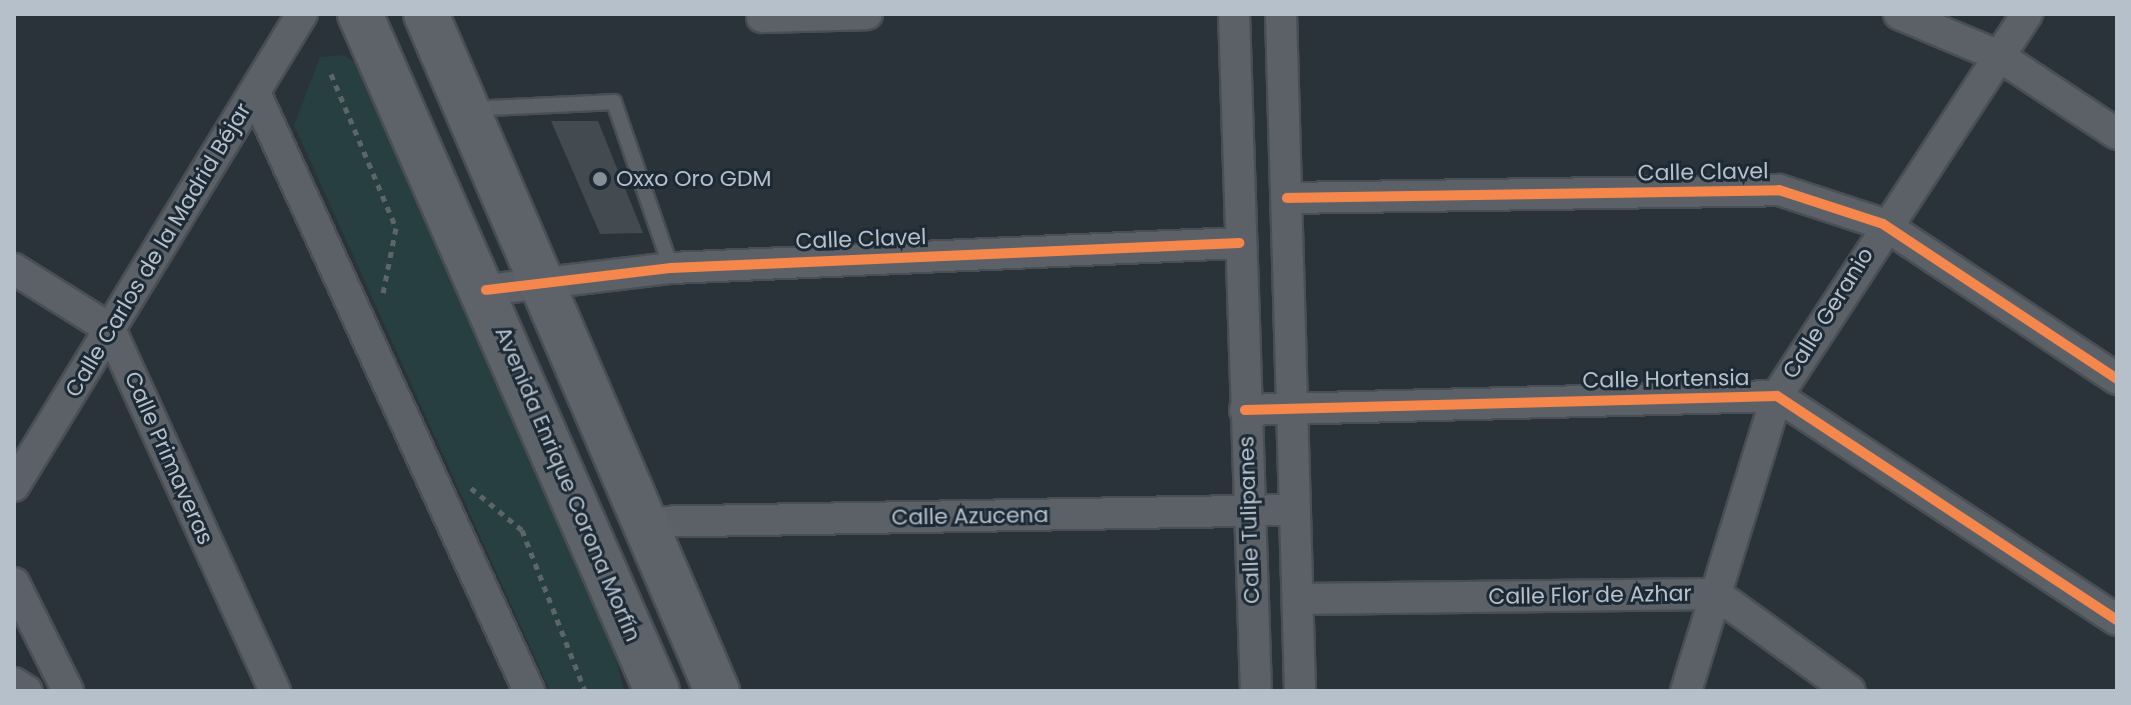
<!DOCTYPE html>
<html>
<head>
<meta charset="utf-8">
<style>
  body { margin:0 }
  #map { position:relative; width:2131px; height:705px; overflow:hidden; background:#2a333a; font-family:Poppins,sans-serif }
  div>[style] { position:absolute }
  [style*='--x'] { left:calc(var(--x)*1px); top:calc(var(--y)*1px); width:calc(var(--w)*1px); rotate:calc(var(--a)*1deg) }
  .green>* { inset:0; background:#273f40 }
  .building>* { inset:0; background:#434a50 }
  .path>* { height:5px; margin-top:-2.5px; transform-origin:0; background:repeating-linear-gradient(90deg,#5e656a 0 6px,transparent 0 12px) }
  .roads { filter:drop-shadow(2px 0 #494f54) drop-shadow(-2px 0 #494f54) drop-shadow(0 2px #494f54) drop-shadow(0 -2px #494f54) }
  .lane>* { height:14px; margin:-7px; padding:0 7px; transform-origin:7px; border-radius:7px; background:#5b6167 }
  .street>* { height:30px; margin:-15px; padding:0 15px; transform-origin:15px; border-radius:15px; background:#5b6167 }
  .primary>* { height:44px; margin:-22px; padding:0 22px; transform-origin:22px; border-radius:22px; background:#5d6369 }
  .cycleway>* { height:10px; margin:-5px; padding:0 5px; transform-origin:5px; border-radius:5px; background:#f5874c }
  .dots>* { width:22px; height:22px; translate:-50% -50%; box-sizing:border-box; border:4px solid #1d2a35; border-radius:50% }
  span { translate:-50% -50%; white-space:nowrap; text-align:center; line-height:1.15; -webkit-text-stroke:6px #1d2a35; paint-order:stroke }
  .street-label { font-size:22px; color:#b5c0cb }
  .poi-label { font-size:22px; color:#b5c0cb }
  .left { translate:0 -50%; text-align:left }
  .frame { position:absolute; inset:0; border:16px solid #b5c0cb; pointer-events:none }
</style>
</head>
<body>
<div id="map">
  <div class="green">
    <div style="clip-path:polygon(344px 55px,362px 67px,611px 638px,624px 691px,550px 691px,294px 125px,320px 57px)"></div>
  </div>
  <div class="building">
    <div style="clip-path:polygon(551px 121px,598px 121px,643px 233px,600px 234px)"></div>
  </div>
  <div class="path">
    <div style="--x:331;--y:74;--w:167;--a:67.1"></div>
    <div style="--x:396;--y:228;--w:66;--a:101.3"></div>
    <div style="--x:471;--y:488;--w:66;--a:39.5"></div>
    <div style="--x:522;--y:530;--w:173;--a:68.6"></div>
  </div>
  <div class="roads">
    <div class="lane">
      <div style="--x:471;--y:109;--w:143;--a:-2.8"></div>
      <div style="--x:614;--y:102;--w:176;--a:71"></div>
    </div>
    <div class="street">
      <div style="--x:1234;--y:14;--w:677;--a:88.14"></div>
      <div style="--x:1281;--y:14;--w:677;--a:88.39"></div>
      <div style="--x:1899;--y:14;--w:108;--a:22.8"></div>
      <div style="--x:1999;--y:56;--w:141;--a:33.5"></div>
      <div style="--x:762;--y:17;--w:105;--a:-1.6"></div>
      <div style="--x:255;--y:93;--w:658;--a:65.38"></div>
      <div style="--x:1287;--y:198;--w:492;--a:-0.9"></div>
      <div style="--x:1779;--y:190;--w:109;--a:18.1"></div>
      <div style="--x:1883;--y:224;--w:281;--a:33.5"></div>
      <div style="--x:14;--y:269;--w:113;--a:32"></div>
      <div style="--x:110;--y:329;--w:398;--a:65.5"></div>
      <div style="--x:486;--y:290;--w:186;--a:-6.8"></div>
      <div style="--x:671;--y:268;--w:569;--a:-2.52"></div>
      <div style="--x:1245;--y:410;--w:532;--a:-1.51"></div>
      <div style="--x:1777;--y:396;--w:407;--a:33.4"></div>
      <div style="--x:14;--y:486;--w:553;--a:-58.61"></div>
      <div style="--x:645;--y:522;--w:650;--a:-1.06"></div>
      <div style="--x:14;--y:583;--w:121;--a:63.4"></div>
      <div style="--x:1298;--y:599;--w:418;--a:-0.7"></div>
      <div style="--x:1716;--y:594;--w:165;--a:35.9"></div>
      <div style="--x:14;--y:683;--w:15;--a:32"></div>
      <div style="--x:1686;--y:691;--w:309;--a:-72.9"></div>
      <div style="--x:1777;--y:396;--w:457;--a:-56.8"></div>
    </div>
    <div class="primary">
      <div style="--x:360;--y:14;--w:739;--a:66.31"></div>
      <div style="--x:426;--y:14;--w:737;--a:66.74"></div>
    </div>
  </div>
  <div class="cycleway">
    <div style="--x:1287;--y:198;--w:492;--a:-0.9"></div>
    <div style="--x:1779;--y:190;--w:109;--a:18.1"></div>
    <div style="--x:1883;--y:224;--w:281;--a:33.5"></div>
    <div style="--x:486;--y:290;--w:186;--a:-6.8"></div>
    <div style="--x:671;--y:268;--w:569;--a:-2.52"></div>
    <div style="--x:1245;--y:410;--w:532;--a:-1.51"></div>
    <div style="--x:1777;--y:396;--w:407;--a:33.4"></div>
  </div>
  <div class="dots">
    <div style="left:600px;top:179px;background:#848f98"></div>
  </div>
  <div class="street-label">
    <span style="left:1703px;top:172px;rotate:-1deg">Calle Clavel</span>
    <span style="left:861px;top:239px;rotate:-2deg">Calle Clavel</span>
    <span style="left:158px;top:250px;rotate:-59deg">Calle Carlos de la Madrid Béjar</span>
    <span style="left:1828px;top:313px;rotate:-58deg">Calle Geranio</span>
    <span style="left:1666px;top:379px;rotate:-1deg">Calle Hortensia</span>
    <span style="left:169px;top:458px;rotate:66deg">Calle Primaveras</span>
    <span style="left:568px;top:484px;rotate:67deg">Avenida Enrique Corona Morfín</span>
    <span style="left:970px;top:516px;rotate:-1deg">Calle Azucena</span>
    <span style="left:1249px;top:520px;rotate:-92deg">Calle Tulipanes</span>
    <span style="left:1590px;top:595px;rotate:-1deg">Calle Flor de Azhar</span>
  </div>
  <div class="poi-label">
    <span class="left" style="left:616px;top:179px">Oxxo Oro GDM</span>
  </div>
  <div class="frame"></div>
</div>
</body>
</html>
